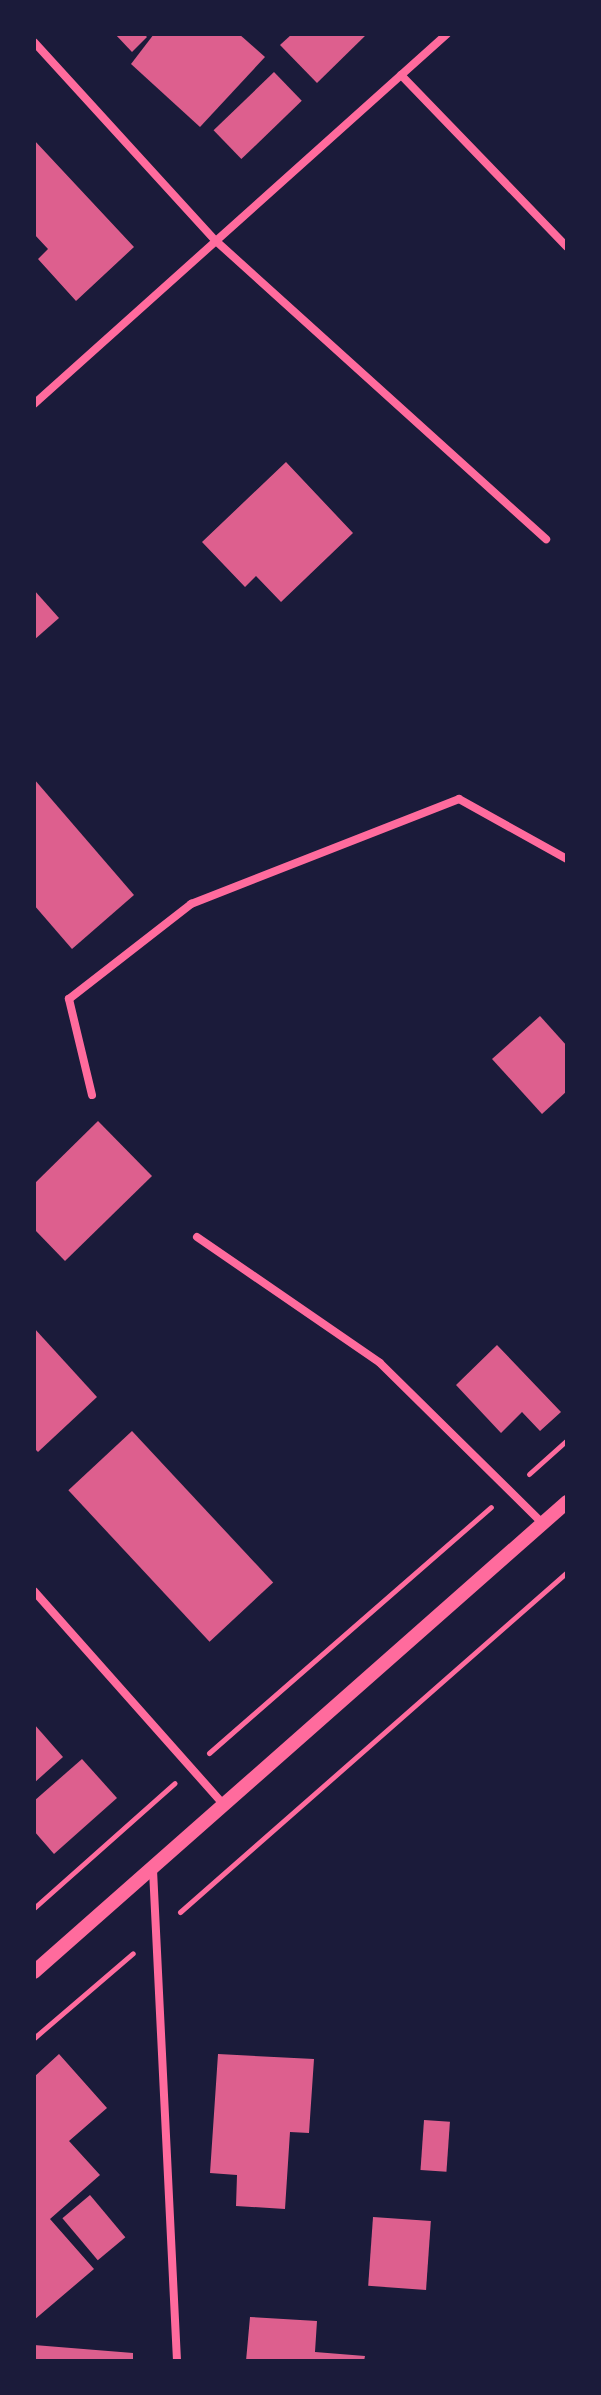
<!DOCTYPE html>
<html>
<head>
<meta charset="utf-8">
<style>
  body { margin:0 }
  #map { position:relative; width:601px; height:2395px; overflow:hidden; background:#1b1b3a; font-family:Montserrat,sans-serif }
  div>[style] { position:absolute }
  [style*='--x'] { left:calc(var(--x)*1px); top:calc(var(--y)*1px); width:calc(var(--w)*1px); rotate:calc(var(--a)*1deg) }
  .building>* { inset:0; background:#dd5f8e; transform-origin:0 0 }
  .path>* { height:5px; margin:-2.5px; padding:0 2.5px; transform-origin:2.5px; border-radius:2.5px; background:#ff6b9d }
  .minor>* { height:8px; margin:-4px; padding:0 4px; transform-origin:4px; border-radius:4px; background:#ff6b9d }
  .tertiary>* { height:14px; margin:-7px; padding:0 7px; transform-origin:7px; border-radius:7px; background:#ff6b9d }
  span { translate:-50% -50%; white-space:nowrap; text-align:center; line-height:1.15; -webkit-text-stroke:8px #1b1b3a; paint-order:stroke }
  .frame { position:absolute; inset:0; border:36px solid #1b1b3a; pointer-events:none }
</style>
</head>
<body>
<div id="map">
  <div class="building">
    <div style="clip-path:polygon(115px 34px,144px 34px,147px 37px,132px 52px)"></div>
    <div style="clip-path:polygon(154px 34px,239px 34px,265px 57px,200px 127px,131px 64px)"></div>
    <div style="clip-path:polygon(292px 34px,367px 34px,317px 83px,280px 45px)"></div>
    <div style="left:274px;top:72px;width:40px;height:84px;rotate:46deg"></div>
    <div style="clip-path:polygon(34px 140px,134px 247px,76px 301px,38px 259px,48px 249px,34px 234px)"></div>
    <div style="clip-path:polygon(286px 462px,353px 533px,281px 602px,256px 576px,245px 587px,202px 542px)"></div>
    <div style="clip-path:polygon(34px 590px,59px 618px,34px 640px)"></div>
    <div style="clip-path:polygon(34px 779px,134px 895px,72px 949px,34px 905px)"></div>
    <div style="clip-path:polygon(540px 1016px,567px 1046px,567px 1091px,542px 1114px,492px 1059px)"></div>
    <div style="clip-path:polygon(98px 1121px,152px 1176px,65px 1261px,34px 1229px,34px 1184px)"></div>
    <div style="clip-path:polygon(34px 1328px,97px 1397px,38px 1452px,34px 1448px)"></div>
    <div style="clip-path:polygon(497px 1345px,561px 1412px,540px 1431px,522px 1412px,501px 1433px,456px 1385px)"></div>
    <div style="left:132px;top:1431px;width:207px;height:87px;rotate:47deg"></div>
    <div style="clip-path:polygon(34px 1724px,63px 1757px,34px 1783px)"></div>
    <div style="clip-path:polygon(82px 1759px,117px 1798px,54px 1854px,34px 1831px,34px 1801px)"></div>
    <div style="clip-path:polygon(59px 2054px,107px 2108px,69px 2141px,100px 2175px,50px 2219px,94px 2269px,34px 2320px,34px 2077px)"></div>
    <div style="clip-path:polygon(218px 2054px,314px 2059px,309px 2133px,290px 2132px,285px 2209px,236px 2206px,237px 2175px,210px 2173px)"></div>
    <div style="left:424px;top:2120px;width:26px;height:50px;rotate:4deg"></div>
    <div style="left:90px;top:2195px;width:55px;height:36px;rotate:50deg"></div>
    <div style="left:373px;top:2217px;width:58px;height:69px;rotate:4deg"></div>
    <div style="clip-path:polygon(250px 2317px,317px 2321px,315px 2352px,365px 2356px,364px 2361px,246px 2361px)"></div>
    <div style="clip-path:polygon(34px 2345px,133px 2353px,133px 2361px,34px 2361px)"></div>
  </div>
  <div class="path">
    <div style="--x:529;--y:1474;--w:51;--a:-41.8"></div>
    <div style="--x:209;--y:1753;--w:374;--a:-41.1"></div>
    <div style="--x:34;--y:1908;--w:188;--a:-41.6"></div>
    <div style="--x:180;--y:1912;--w:515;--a:-41.3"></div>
    <div style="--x:34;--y:2038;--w:130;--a:-40.6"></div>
  </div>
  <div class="minor">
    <div style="--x:34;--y:42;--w:270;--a:47.6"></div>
    <div style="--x:216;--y:241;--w:445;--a:42.1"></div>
    <div style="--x:401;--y:75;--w:239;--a:46"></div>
    <div style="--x:34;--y:404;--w:554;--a:-41.86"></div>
    <div style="--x:92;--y:1095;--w:99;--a:-103.5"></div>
    <div style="--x:69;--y:999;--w:155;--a:-37.9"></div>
    <div style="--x:191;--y:904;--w:288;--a:-21.4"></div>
    <div style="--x:459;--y:799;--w:124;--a:29.1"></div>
    <div style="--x:197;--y:1237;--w:222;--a:34.5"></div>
    <div style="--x:380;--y:1363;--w:228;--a:44.6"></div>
    <div style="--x:34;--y:1591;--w:286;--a:48.4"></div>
    <div style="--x:153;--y:1870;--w:492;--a:87.2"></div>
  </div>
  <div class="tertiary">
    <div style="--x:34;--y:1972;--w:711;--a:-41.41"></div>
  </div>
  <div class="frame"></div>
</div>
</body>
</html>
